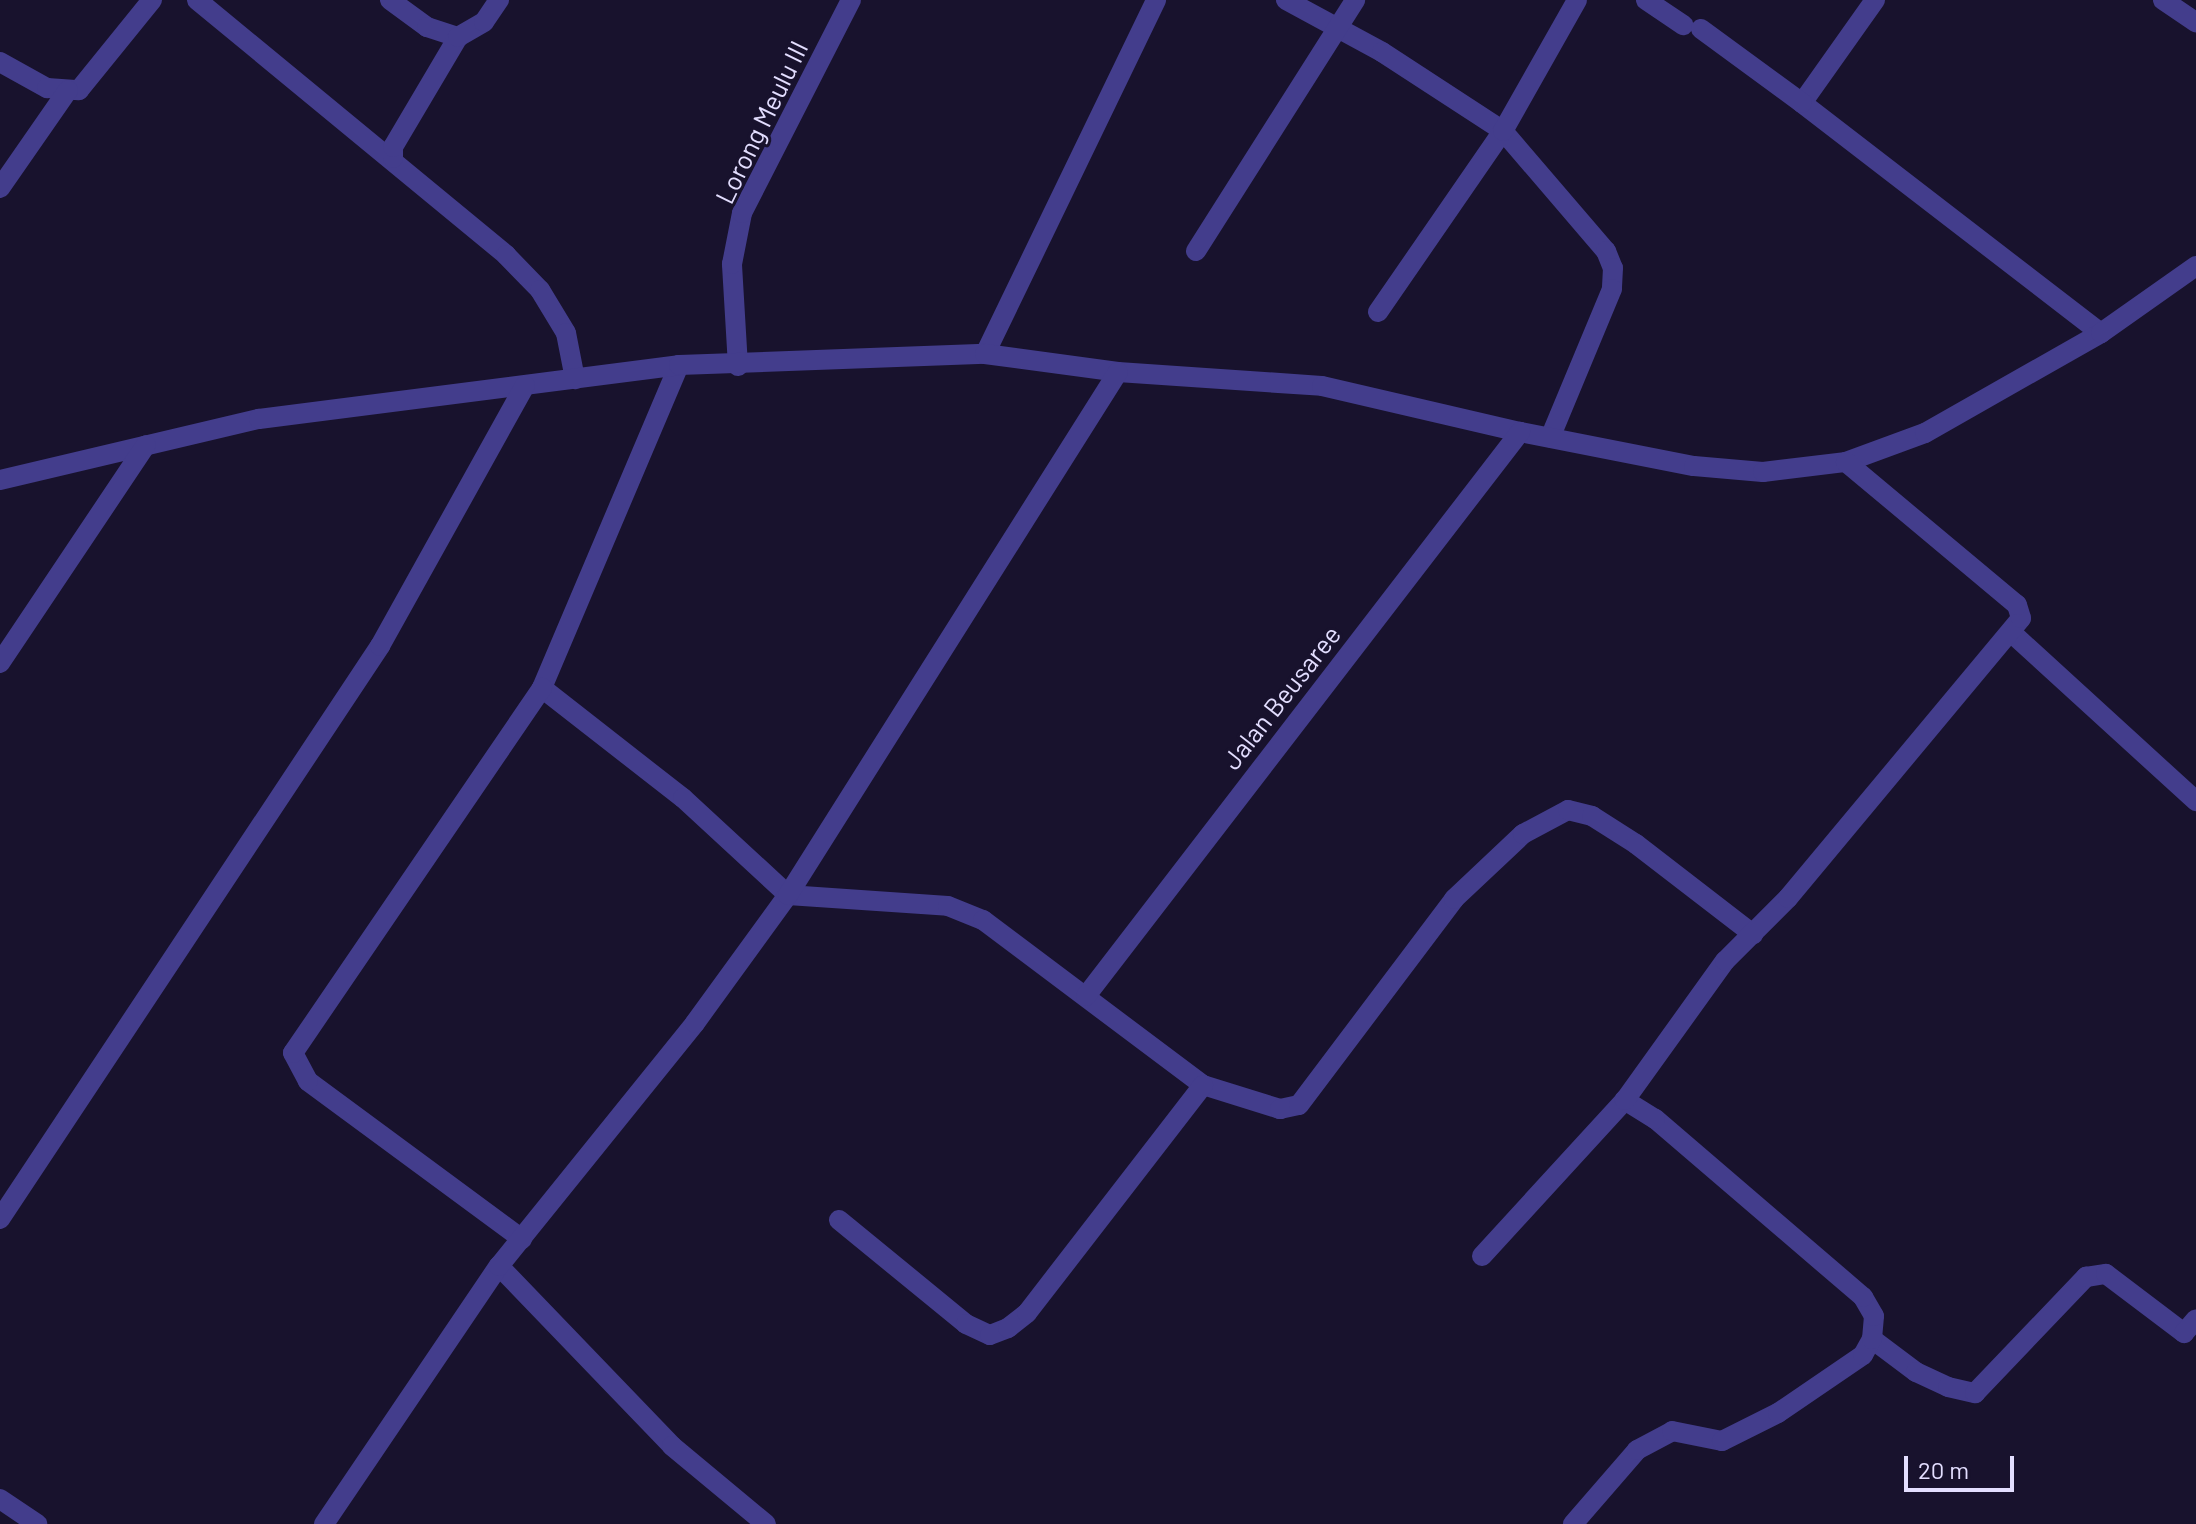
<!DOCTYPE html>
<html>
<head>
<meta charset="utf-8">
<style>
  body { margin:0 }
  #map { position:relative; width:2196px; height:1524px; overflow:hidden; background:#18122d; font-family:Barlow,sans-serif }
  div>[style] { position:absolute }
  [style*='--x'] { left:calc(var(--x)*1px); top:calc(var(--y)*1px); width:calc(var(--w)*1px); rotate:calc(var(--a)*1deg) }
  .minor>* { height:20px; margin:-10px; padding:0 10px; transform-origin:10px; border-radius:10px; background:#433d8c }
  span { translate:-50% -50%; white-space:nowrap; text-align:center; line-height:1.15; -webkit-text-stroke:6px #18122d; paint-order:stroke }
  .street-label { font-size:26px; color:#e3deff }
  .scale { position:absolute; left:1904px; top:1456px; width:110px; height:36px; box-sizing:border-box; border:4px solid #e3deff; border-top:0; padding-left:10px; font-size:24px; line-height:28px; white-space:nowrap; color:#e3deff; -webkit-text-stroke:6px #18122d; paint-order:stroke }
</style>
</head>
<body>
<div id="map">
  <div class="minor">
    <div style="--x:197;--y:0;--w:401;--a:39.5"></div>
    <div style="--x:506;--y:255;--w:49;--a:45.8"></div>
    <div style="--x:540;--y:290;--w:50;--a:58.8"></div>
    <div style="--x:566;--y:333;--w:47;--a:78.9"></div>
    <div style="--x:390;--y:0;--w:46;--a:36.1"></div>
    <div style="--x:427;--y:27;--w:33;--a:18"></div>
    <div style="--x:1286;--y:0;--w:109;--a:28.4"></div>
    <div style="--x:1382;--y:52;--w:145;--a:33.1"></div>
    <div style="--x:1503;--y:131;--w:158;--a:49.4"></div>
    <div style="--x:1606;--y:251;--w:18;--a:68"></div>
    <div style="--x:1613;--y:268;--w:21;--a:93"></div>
    <div style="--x:1612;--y:289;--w:161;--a:112.6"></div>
    <div style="--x:1646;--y:0;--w:45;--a:34"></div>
    <div style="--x:1875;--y:0;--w:126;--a:125.3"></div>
    <div style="--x:1802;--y:103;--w:377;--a:37.6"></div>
    <div style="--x:2163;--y:0;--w:40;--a:34"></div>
    <div style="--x:1701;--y:29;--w:125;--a:36.2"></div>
    <div style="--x:0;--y:62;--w:54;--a:29"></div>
    <div style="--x:47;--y:88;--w:32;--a:4"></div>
    <div style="--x:79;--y:90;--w:116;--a:-51"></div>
    <div style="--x:393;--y:158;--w:11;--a:-90"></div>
    <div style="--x:393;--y:147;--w:128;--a:-59.4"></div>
    <div style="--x:458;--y:37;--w:30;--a:-30"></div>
    <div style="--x:484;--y:22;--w:27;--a:-56"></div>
    <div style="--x:0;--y:188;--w:119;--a:-55.2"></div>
    <div style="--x:1196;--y:251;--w:297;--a:-57.6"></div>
    <div style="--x:1378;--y:312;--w:220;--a:-55.4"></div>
    <div style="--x:1503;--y:131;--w:150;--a:-60.5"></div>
    <div style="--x:985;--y:354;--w:393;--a:-64.2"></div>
    <div style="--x:679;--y:365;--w:351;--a:113"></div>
    <div style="--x:542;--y:688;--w:179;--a:38"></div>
    <div style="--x:683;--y:798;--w:143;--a:42.7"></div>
    <div style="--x:788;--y:895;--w:160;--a:3.9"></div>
    <div style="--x:948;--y:906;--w:38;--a:22"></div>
    <div style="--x:983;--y:920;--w:275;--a:36.9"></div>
    <div style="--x:1203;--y:1085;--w:81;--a:17.3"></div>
    <div style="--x:1280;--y:1109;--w:19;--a:-12"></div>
    <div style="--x:1299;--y:1105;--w:258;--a:-53"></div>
    <div style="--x:1454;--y:899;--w:95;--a:-43.3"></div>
    <div style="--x:1523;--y:834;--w:51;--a:-28.1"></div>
    <div style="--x:1568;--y:810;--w:25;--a:14"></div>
    <div style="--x:1592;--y:816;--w:52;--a:32.5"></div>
    <div style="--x:1636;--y:844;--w:148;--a:37.6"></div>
    <div style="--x:738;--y:366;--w:102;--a:-93.4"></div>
    <div style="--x:732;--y:264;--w:52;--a:-78.9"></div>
    <div style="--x:742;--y:213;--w:239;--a:-62.9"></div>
    <div style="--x:0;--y:480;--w:266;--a:-13.3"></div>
    <div style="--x:259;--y:419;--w:423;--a:-7.3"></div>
    <div style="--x:679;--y:365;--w:306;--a:-2.1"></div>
    <div style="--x:985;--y:354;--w:134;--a:7.7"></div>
    <div style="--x:1118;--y:372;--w:204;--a:3.9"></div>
    <div style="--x:1322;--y:386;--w:203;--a:13.1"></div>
    <div style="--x:1520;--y:432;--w:177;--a:11.1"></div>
    <div style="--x:1694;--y:466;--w:69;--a:5"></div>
    <div style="--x:1763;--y:472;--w:84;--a:-6.9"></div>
    <div style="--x:1846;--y:462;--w:84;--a:-20.2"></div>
    <div style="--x:1925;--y:433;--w:202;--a:-29.6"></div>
    <div style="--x:2101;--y:333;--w:116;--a:-35.2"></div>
    <div style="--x:2013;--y:634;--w:248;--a:42.4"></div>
    <div style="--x:0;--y:663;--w:262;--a:-56.2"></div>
    <div style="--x:1086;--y:996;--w:712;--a:-52.42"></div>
    <div style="--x:0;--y:1219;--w:688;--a:-56.45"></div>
    <div style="--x:380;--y:646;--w:298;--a:-60.9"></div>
    <div style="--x:839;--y:1220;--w:164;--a:39.3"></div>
    <div style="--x:966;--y:1324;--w:26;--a:25"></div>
    <div style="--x:990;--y:1335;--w:19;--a:-21"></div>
    <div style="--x:1008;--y:1328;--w:24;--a:-38"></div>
    <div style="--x:1027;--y:1313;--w:288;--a:-52.3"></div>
    <div style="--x:522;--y:1239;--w:266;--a:-143.6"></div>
    <div style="--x:308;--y:1081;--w:32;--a:-118"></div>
    <div style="--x:293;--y:1053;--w:442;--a:-55.7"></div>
    <div style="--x:1482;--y:1256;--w:212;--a:-47.5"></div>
    <div style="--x:499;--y:1266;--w:250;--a:46.1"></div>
    <div style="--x:672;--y:1446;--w:122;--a:39.7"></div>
    <div style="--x:1872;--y:1339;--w:55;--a:36.9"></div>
    <div style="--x:1916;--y:1372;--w:35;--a:25"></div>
    <div style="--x:1948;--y:1387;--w:28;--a:13"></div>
    <div style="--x:1975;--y:1393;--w:161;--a:-46.3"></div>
    <div style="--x:2086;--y:1277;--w:20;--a:-9"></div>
    <div style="--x:2106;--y:1274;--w:98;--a:37.1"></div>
    <div style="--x:2184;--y:1333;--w:18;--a:-49"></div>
    <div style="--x:0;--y:1499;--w:45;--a:34"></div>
    <div style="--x:324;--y:1524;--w:312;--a:-55.9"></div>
    <div style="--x:499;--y:1266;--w:312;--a:-51.1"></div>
    <div style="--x:695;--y:1023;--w:158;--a:-54"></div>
    <div style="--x:788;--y:895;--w:618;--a:-57.75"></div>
    <div style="--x:1573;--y:1524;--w:98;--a:-49.1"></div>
    <div style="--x:1637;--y:1450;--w:40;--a:-28"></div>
    <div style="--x:1672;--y:1431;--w:51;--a:11.3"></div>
    <div style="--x:1722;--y:1441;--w:63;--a:-26.6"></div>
    <div style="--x:1778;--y:1413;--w:103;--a:-34.3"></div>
    <div style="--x:1863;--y:1355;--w:18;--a:-61"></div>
    <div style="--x:1872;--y:1339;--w:23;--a:-85"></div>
    <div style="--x:1874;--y:1316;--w:22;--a:-120"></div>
    <div style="--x:1863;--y:1297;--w:274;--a:-139.4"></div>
    <div style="--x:1655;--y:1119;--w:36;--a:-148"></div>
    <div style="--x:1625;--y:1100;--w:171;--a:-54.3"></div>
    <div style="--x:1725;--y:961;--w:89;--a:-45"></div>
    <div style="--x:1788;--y:898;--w:364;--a:-50.2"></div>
    <div style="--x:2021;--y:618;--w:14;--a:-107"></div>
    <div style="--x:2017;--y:605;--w:223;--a:-140.1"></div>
  </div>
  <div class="street-label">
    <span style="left:761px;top:122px;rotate:-64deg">Lorong Meulu III</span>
    <span style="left:1281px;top:697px;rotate:-52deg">Jalan Beusaree</span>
  </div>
  <div class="scale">20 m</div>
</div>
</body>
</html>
